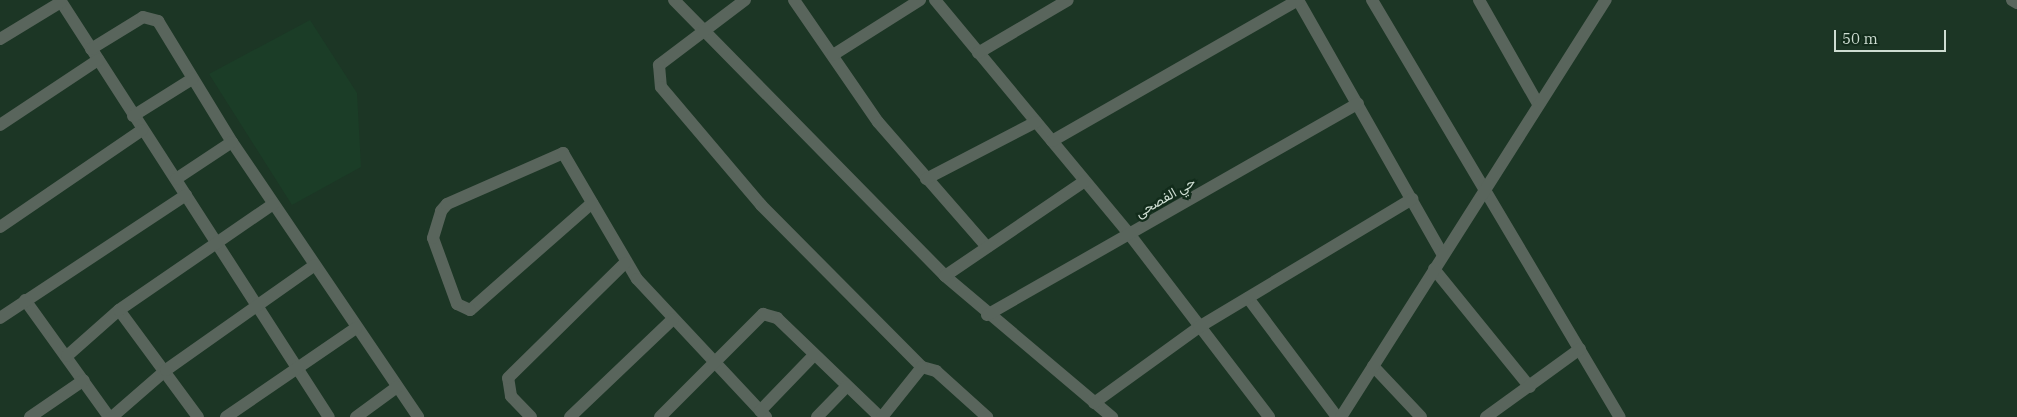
<!DOCTYPE html>
<html>
<head>
<meta charset="utf-8">
<style>
  body { margin:0 }
  #map { position:relative; width:2017px; height:417px; overflow:hidden; background:#1c3625; font-family:"IBM Plex Serif",Vazirmatn,serif }
  div>[style] { position:absolute }
  [style*='--x'] { left:calc(var(--x)*1px); top:calc(var(--y)*1px); width:calc(var(--w)*1px); rotate:calc(var(--a)*1deg) }
  .built>* { inset:0; background:#1b3d27 }
  .minor>* { height:12px; margin:-6px; padding:0 6px; transform-origin:6px; border-radius:6px; background:#59655c }
  span { translate:-50% -50%; white-space:nowrap; text-align:center; line-height:1.15; -webkit-text-stroke:5px #122c1b; paint-order:stroke }
  .street-label { font-size:14px; color:#ceddd2 }
  .scale { position:absolute; left:1834px; top:30px; width:112px; height:22px; box-sizing:border-box; border:2px solid #ceddd2; border-top:0; padding-left:6px; font-size:15px; line-height:18px; white-space:nowrap; color:#ceddd2; -webkit-text-stroke:4px #122c1b; paint-order:stroke }
</style>
</head>
<body>
<div id="map">
  <div class="built">
    <div style="clip-path:polygon(310px 20px,357px 93px,361px 167px,292px 205px,209px 74px)"></div>
  </div>
  <div class="minor">
    <div style="--x:60;--y:0;--w:496;--a:57.2"></div>
    <div style="--x:674;--y:0;--w:387;--a:45.5"></div>
    <div style="--x:945;--y:276;--w:219;--a:40.2"></div>
    <div style="--x:745;--y:0;--w:108;--a:142.9"></div>
    <div style="--x:659;--y:65;--w:22;--a:85"></div>
    <div style="--x:661;--y:87;--w:155;--a:49.7"></div>
    <div style="--x:761;--y:205;--w:228;--a:45.2"></div>
    <div style="--x:922;--y:367;--w:15;--a:16"></div>
    <div style="--x:936;--y:371;--w:69;--a:42"></div>
    <div style="--x:794;--y:0;--w:148;--a:55.5"></div>
    <div style="--x:878;--y:122;--w:166;--a:48.9"></div>
    <div style="--x:935;--y:0;--w:305;--a:50.3"></div>
    <div style="--x:1130;--y:235;--w:229;--a:52.6"></div>
    <div style="--x:1298;--y:0;--w:293;--a:60.4"></div>
    <div style="--x:1372;--y:0;--w:485;--a:59.3"></div>
    <div style="--x:1479;--y:0;--w:120;--a:60.4"></div>
    <div style="--x:2012;--y:0;--w:6;--a:31"></div>
    <div style="--x:0;--y:39;--w:71;--a:-31.2"></div>
    <div style="--x:91;--y:49;--w:61;--a:-31.6"></div>
    <div style="--x:143;--y:17;--w:16;--a:15"></div>
    <div style="--x:158;--y:21;--w:142;--a:58.6"></div>
    <div style="--x:232;--y:142;--w:332;--a:55.9"></div>
    <div style="--x:978;--y:53;--w:104;--a:-30.5"></div>
    <div style="--x:833;--y:55;--w:103;--a:-32.3"></div>
    <div style="--x:133;--y:116;--w:70;--a:-32.1"></div>
    <div style="--x:0;--y:125;--w:118;--a:-33.6"></div>
    <div style="--x:1052;--y:141;--w:284;--a:-29.8"></div>
    <div style="--x:176;--y:179;--w:67;--a:-33.5"></div>
    <div style="--x:926;--y:179;--w:124;--a:-27.4"></div>
    <div style="--x:592;--y:203;--w:162;--a:138.7"></div>
    <div style="--x:470;--y:310;--w:14;--a:-155"></div>
    <div style="--x:457;--y:304;--w:70;--a:-110"></div>
    <div style="--x:433;--y:238;--w:28;--a:-73"></div>
    <div style="--x:441;--y:211;--w:9;--a:-49"></div>
    <div style="--x:447;--y:204;--w:127;--a:-23.7"></div>
    <div style="--x:563;--y:153;--w:146;--a:59.6"></div>
    <div style="--x:637;--y:279;--w:189;--a:46.9"></div>
    <div style="--x:0;--y:227;--w:172;--a:-34.3"></div>
    <div style="--x:1434;--y:269;--w:152;--a:50.9"></div>
    <div style="--x:945;--y:276;--w:169;--a:-34.2"></div>
    <div style="--x:1248;--y:298;--w:149;--a:53.2"></div>
    <div style="--x:25;--y:300;--w:144;--a:54.3"></div>
    <div style="--x:119;--y:310;--w:133;--a:53.6"></div>
    <div style="--x:987;--y:315;--w:427;--a:-29.7"></div>
    <div style="--x:0;--y:318;--w:223;--a:-33.5"></div>
    <div style="--x:67;--y:356;--w:69;--a:-41.5"></div>
    <div style="--x:119;--y:310;--w:187;--a:-34.5"></div>
    <div style="--x:1373;--y:366;--w:70;--a:46.7"></div>
    <div style="--x:1094;--y:403;--w:130;--a:-35.9"></div>
    <div style="--x:1199;--y:327;--w:249;--a:-31"></div>
    <div style="--x:760;--y:411;--w:78;--a:-46"></div>
    <div style="--x:30;--y:417;--w:65;--a:-34.4"></div>
    <div style="--x:112;--y:417;--w:72;--a:-41"></div>
    <div style="--x:166;--y:370;--w:182;--a:-35.2"></div>
    <div style="--x:226;--y:417;--w:158;--a:-34.4"></div>
    <div style="--x:356;--y:417;--w:51;--a:-36.2"></div>
    <div style="--x:531;--y:417;--w:29;--a:-134"></div>
    <div style="--x:511;--y:396;--w:18;--a:-99"></div>
    <div style="--x:508;--y:378;--w:164;--a:-44.5"></div>
    <div style="--x:570;--y:417;--w:142;--a:-43.6"></div>
    <div style="--x:660;--y:417;--w:146;--a:-45"></div>
    <div style="--x:763;--y:314;--w:15;--a:16"></div>
    <div style="--x:777;--y:318;--w:143;--a:43.9"></div>
    <div style="--x:817;--y:417;--w:43;--a:-45.9"></div>
    <div style="--x:882;--y:417;--w:64;--a:-51.3"></div>
    <div style="--x:1341;--y:417;--w:494;--a:-57.6"></div>
    <div style="--x:1486;--y:417;--w:116;--a:-35.9"></div>
  </div>
  <div class="street-label">
    <span style="left:1165px;top:197px;rotate:-30deg">حي الفصحى</span>
  </div>
  <div class="scale">50 m</div>
</div>
</body>
</html>
